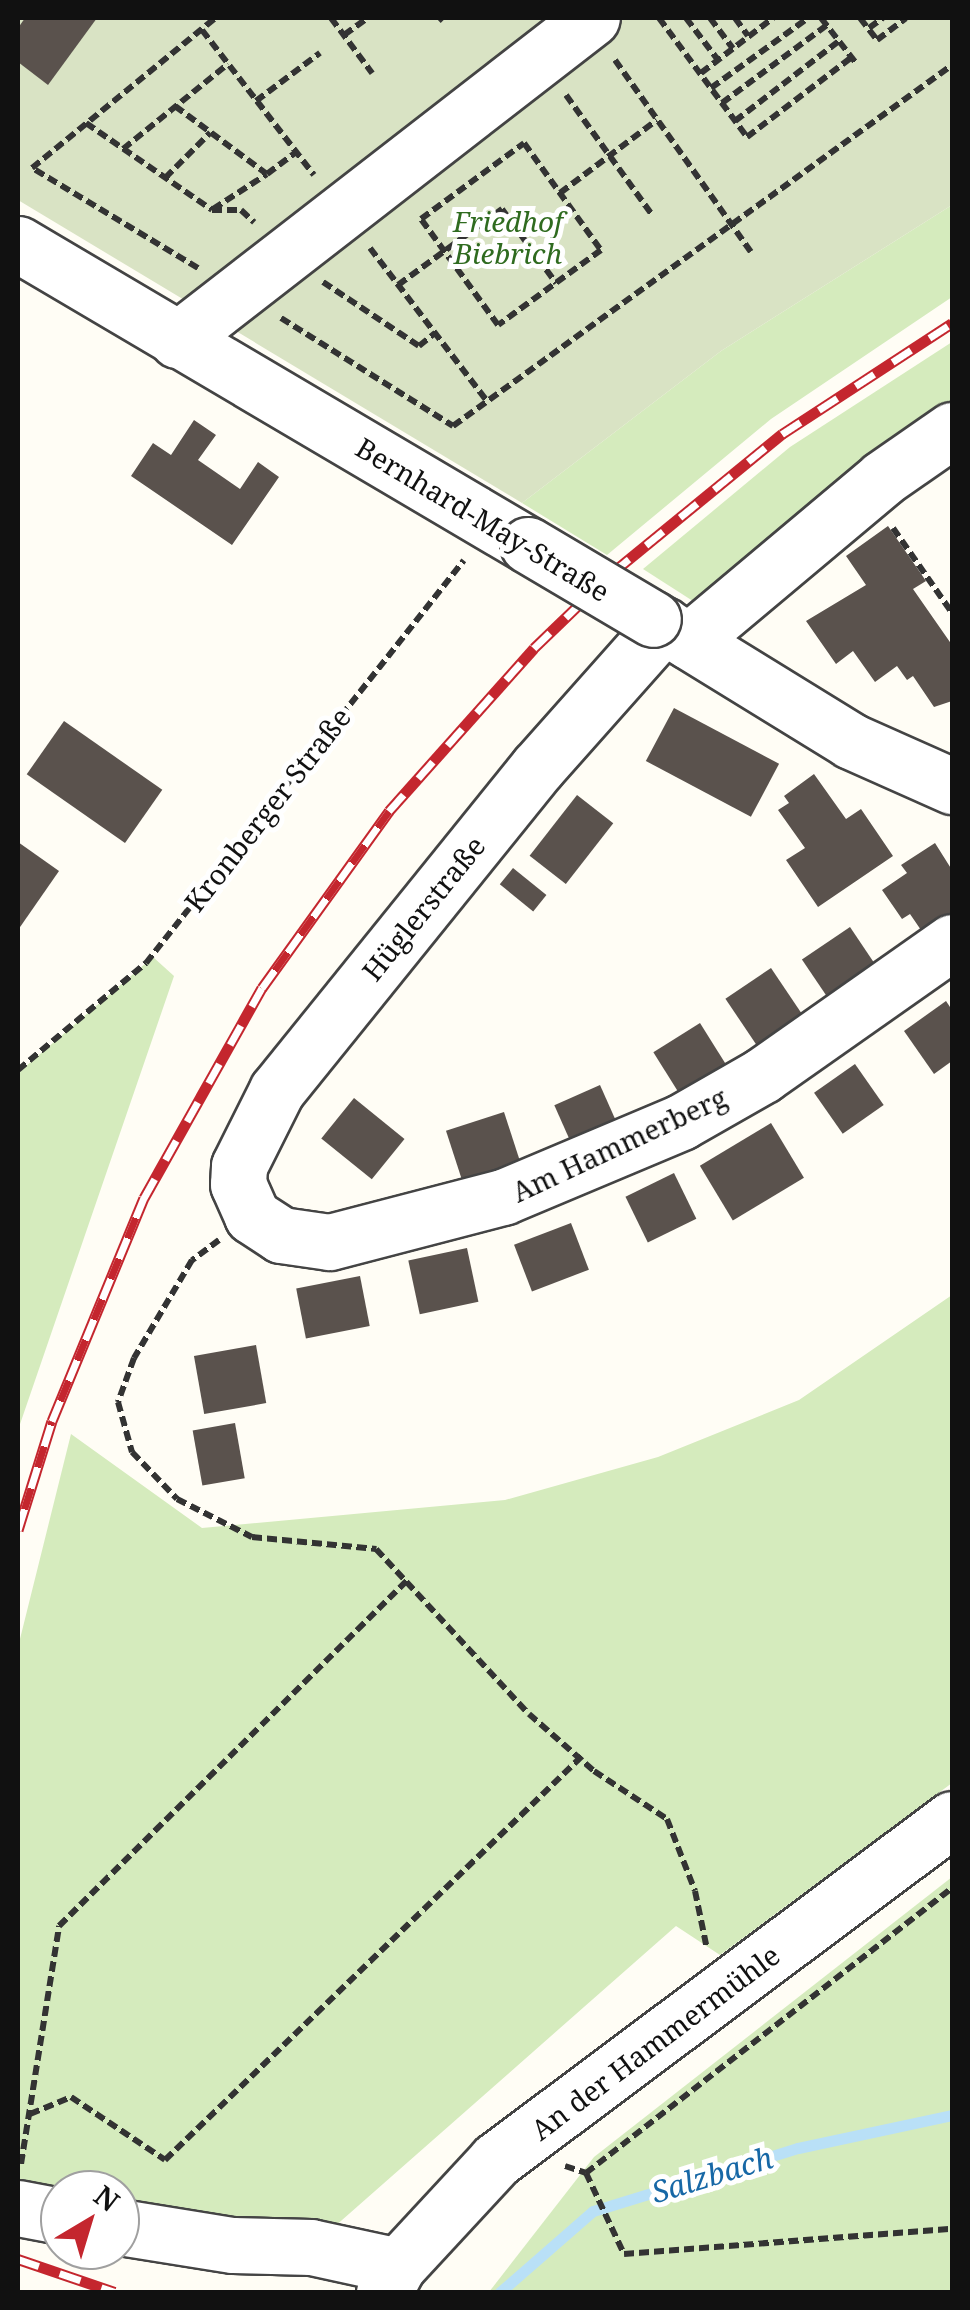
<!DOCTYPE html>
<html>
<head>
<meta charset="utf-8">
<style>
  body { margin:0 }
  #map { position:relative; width:970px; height:2310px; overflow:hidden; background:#fffdf5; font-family:"Noto Serif",serif }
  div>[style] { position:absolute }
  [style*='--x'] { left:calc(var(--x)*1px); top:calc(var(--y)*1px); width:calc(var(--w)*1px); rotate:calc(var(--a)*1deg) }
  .green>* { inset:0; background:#d5ebbd }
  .cemetery>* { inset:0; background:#d9e3c4 }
  .stream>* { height:11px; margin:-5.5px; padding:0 5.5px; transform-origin:5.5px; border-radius:5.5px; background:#b9e0f7 }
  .building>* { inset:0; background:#5a524d; transform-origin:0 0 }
  .path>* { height:6px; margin-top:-3px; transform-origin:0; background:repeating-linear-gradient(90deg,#333 0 10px,transparent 0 15px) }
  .roads { filter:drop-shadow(2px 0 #444) drop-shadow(-2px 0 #444) drop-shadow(0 2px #444) drop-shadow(0 -2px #444) }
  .minor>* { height:55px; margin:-27.5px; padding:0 27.5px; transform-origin:27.5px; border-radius:27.5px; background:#fff }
  .rail>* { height:11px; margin-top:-5.5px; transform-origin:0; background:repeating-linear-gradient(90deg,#fff 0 22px,#c4262e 0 44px); box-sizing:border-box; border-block:2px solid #c4262e }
  .bridges { filter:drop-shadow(2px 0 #444) drop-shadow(-2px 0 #444) drop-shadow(0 2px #444) drop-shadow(0 -2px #444) }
  .minor-bridge>* { height:55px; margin:-27.5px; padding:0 27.5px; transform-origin:27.5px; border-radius:27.5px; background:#fff }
  span { translate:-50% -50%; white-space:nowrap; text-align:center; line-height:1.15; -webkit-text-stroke:10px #fff; paint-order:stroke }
  .park-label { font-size:28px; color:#2f6b1f; font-style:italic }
  .street-label { font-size:28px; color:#111 }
  .water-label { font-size:30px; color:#1768a6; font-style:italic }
  .frame { position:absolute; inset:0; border:20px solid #111; pointer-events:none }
  .north { position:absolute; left:40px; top:2170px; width:100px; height:100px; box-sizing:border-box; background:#fff; border:2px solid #a0a0a0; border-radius:50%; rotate:38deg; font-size:28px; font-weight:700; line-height:40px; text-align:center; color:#111 }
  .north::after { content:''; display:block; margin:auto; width:35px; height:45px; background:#c4262e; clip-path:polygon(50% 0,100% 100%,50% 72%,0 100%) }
</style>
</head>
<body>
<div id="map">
  <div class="green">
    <div style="clip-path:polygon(952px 205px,952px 297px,771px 419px,607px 555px,522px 503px,721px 351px)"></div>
    <div style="clip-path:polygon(952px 342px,952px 405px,696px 603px,643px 569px,790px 447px)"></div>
    <div style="clip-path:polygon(153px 957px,174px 976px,18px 1430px,18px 1073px)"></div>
    <div style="clip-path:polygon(952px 1295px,952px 1783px,720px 1955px,676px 1926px,325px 2235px,120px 2210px,120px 2190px,18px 2186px,18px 1647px,71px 1434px,202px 1528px,505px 1500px,658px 1457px,799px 1400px)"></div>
    <div style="clip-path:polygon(952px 1877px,952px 2292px,489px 2292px,594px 2157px)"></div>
  </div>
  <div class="cemetery">
    <div style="clip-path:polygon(18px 18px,952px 18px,952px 205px,721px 351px,522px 503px,18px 200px)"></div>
  </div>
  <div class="stream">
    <div style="--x:500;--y:2292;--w:123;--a:-41.1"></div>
    <div style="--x:593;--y:2211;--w:214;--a:-17.1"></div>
    <div style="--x:798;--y:2148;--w:157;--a:-12.1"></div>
  </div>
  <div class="building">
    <div style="clip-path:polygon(25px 18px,97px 18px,48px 85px,18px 62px,18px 28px)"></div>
    <div style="clip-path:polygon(194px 420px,216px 435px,198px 460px,240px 489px,258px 462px,279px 477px,232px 545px,131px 476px,153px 443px,171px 455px)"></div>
    <div style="clip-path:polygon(888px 526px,926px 581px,913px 589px,952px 645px,952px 701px,934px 707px,913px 676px,907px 680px,897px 666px,875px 682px,853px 651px,836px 664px,806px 621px,866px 585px,846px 556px)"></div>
    <div style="left:674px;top:708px;width:119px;height:60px;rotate:28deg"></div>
    <div style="left:64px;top:721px;width:120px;height:65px;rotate:35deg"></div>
    <div style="clip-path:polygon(814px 774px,846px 819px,861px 809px,893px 856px,818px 907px,786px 860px,805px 848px,778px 810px,789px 803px,784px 796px)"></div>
    <div style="left:577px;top:795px;width:46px;height:77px;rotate:38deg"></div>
    <div style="clip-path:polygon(18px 842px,59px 871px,18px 930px)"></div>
    <div style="clip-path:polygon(935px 843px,952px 870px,952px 912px,923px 933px,910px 914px,902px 919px,882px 890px,907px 873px,901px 865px)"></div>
    <div style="left:513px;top:868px;width:43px;height:21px;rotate:39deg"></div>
    <div style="left:850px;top:927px;width:46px;height:58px;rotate:56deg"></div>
    <div style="left:771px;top:968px;width:59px;height:55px;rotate:56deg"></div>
    <div style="clip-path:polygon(946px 1001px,952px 1010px,952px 1061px,934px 1074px,904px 1031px)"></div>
    <div style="left:700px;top:1023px;width:52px;height:55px;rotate:58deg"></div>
    <div style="left:855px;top:1064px;width:50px;height:50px;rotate:55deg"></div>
    <div style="left:600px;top:1085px;width:47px;height:50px;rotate:66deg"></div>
    <div style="left:354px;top:1098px;width:65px;height:52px;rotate:39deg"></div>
    <div style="left:504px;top:1112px;width:52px;height:61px;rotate:72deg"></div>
    <div style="left:771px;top:1123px;width:64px;height:83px;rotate:59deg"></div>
    <div style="left:674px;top:1173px;width:51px;height:54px;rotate:64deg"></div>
    <div style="left:571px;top:1223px;width:50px;height:61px;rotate:69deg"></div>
    <div style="left:467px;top:1248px;width:55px;height:60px;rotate:78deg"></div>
    <div style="left:360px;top:1276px;width:51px;height:65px;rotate:79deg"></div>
    <div style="left:256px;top:1345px;width:59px;height:63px;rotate:80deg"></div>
    <div style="left:235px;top:1423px;width:56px;height:43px;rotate:80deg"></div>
  </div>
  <div class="path">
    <div style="--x:331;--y:18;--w:69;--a:53.3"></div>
    <div style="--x:440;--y:18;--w:4;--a:45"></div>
    <div style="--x:659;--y:18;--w:148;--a:53.5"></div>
    <div style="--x:747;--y:137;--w:132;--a:-37.3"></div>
    <div style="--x:686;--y:18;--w:53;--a:52.7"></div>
    <div style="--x:710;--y:18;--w:38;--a:53"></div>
    <div style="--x:735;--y:18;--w:22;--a:54"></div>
    <div style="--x:821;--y:18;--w:57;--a:52.1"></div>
    <div style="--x:860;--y:18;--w:28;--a:52"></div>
    <div style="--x:877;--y:40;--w:36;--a:-37"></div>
    <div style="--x:869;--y:28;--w:17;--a:-36"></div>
    <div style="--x:202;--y:30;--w:183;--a:52.3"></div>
    <div style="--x:344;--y:35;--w:29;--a:-36"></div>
    <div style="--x:615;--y:60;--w:235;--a:54.7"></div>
    <div style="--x:701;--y:73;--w:91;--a:-37.4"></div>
    <div style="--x:711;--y:88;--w:120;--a:-35.8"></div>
    <div style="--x:566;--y:95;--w:149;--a:54.3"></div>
    <div style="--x:256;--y:101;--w:80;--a:-36.9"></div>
    <div style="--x:722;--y:103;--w:131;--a:-36.6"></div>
    <div style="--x:175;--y:106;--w:114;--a:36.5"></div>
    <div style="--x:267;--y:174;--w:36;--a:-37"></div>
    <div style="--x:735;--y:121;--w:131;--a:-37.6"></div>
    <div style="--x:86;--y:123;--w:153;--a:34.6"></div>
    <div style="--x:212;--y:210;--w:29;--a:0"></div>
    <div style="--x:241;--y:210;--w:18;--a:43"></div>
    <div style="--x:524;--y:143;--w:132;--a:54.3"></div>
    <div style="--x:601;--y:250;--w:127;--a:143.9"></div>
    <div style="--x:498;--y:325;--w:131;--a:-126"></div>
    <div style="--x:421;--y:219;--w:128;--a:-36.4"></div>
    <div style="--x:123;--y:149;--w:135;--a:-39"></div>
    <div style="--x:165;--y:178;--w:64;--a:-45"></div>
    <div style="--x:560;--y:193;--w:121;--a:-37"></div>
    <div style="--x:213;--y:209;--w:64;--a:-32.9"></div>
    <div style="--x:370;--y:248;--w:193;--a:52.6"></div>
    <div style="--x:198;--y:268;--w:194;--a:-148.9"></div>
    <div style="--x:32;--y:168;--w:237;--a:-39.3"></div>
    <div style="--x:323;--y:282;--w:115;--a:33.7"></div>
    <div style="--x:419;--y:346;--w:21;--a:-39"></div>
    <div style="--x:398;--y:285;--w:129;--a:-36.2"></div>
    <div style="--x:502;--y:209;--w:92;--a:53.9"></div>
    <div style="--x:281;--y:318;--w:203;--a:32.1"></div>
    <div style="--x:453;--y:426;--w:616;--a:-35.88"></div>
    <div style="--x:893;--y:528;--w:103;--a:55.2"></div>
    <div style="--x:18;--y:1070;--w:167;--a:-39.9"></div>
    <div style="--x:146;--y:963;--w:513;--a:-51.72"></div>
    <div style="--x:219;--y:1240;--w:34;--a:143"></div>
    <div style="--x:192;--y:1260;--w:114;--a:120.6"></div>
    <div style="--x:134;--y:1358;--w:47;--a:110"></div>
    <div style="--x:118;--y:1402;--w:52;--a:74.4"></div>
    <div style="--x:132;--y:1452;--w:65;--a:46.2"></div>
    <div style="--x:177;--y:1499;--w:84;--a:26.9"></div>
    <div style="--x:252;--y:1537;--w:125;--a:5.5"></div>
    <div style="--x:376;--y:1549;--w:225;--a:47.2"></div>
    <div style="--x:529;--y:1714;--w:86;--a:41.2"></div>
    <div style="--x:594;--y:1771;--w:87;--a:33.3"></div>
    <div style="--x:667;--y:1819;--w:77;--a:68.7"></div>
    <div style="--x:695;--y:1891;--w:59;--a:78.3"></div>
    <div style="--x:30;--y:2114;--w:44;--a:-22.5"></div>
    <div style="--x:71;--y:2097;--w:113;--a:33.8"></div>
    <div style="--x:165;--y:2160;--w:581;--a:-44.09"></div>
    <div style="--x:21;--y:2164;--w:241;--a:-80.9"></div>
    <div style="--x:59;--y:1926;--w:492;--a:-44.8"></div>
    <div style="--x:565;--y:2166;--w:22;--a:18"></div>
    <div style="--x:586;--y:2173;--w:464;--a:-37.9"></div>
    <div style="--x:586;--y:2173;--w:89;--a:64.9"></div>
    <div style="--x:624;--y:2254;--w:329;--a:-4.4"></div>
  </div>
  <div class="roads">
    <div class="minor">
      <div style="--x:18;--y:244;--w:592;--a:30.55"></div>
      <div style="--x:177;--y:340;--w:525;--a:-37.81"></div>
      <div style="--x:653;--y:619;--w:233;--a:31.6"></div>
      <div style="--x:851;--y:741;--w:111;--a:24"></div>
      <div style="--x:664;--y:625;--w:191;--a:131.6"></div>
      <div style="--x:537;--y:768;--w:414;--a:128.9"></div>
      <div style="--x:277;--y:1090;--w:85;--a:116.6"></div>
      <div style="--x:239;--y:1166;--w:18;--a:93"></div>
      <div style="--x:238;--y:1184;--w:35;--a:66"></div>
      <div style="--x:252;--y:1216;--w:35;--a:33"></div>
      <div style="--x:281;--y:1235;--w:49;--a:8.1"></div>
      <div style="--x:330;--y:1242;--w:179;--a:-14.6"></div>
      <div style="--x:503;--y:1197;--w:193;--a:-22.8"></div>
      <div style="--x:681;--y:1122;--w:95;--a:-29.8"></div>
      <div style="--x:763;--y:1075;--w:231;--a:-35.1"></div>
      <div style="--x:689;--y:641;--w:253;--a:-40"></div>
      <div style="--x:883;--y:478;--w:84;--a:-34.8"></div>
      <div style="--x:18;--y:2208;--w:43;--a:10.8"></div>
      <div style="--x:120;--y:2227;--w:114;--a:9.1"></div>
      <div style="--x:233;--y:2245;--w:78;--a:1.5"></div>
      <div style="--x:311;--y:2247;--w:89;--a:12.3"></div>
      <div style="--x:384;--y:2292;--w:30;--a:-62"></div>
      <div style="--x:398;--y:2266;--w:144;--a:-47.2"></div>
      <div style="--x:496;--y:2160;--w:569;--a:-36.79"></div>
    </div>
  </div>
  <div class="rail">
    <div style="--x:18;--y:1530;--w:114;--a:-72.7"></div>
    <div style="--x:52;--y:1421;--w:241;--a:-67.6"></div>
    <div style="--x:144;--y:1198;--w:241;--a:-60.7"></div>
    <div style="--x:262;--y:988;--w:218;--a:-54.3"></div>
    <div style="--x:389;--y:811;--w:218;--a:-48.3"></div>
    <div style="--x:534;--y:648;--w:108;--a:-43.9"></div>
    <div style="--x:612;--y:573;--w:220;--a:-39.3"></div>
    <div style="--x:782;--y:434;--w:203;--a:-33.1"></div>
    <div style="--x:18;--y:2259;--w:102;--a:18.8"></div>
  </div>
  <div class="bridges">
    <div class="minor-bridge">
      <div style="--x:528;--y:545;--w:145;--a:30.6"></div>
    </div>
  </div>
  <div class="park-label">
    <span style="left:508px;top:237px">Friedhof<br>Biebrich</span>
  </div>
  <div class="street-label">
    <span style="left:483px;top:519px;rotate:31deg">Bernhard-May-Straße</span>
    <span style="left:267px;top:809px;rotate:-52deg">Kronberger Straße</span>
    <span style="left:423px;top:908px;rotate:-51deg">Hüglerstraße</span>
    <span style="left:619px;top:1144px;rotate:-25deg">Am Hammerberg</span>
    <span style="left:655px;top:2042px;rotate:-37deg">An der Hammermühle</span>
  </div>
  <div class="water-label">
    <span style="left:712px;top:2175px;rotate:-17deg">Salzbach</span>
  </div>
  <div class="frame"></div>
  <div class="north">N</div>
</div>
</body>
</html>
